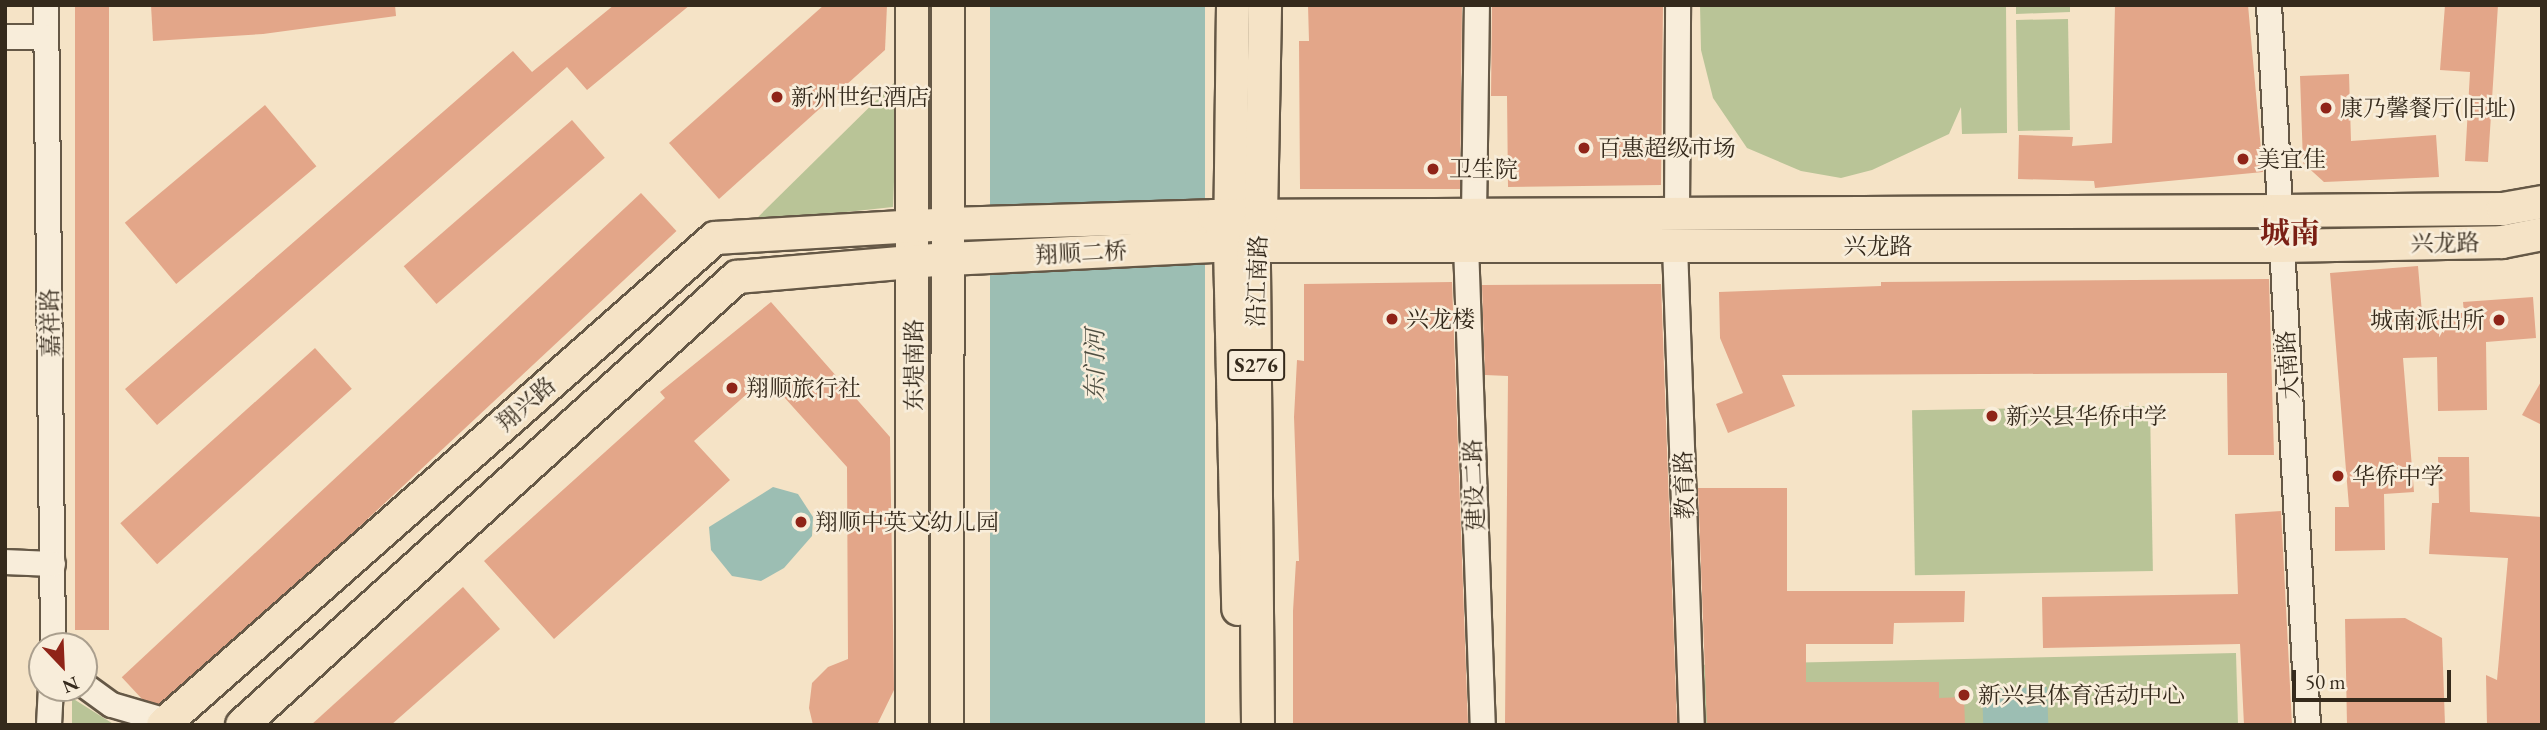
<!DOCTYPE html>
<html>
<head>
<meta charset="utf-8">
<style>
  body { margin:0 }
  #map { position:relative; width:2547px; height:730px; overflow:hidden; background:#f5e3c6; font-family:"EB Garamond","Noto Serif SC",serif }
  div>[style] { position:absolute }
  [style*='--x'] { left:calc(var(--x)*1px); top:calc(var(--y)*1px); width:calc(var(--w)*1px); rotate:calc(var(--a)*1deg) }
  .green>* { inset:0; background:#b9c497; transform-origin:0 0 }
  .water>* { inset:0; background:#9cbeb3; transform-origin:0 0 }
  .building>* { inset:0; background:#e3a689; transform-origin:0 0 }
  .roads { filter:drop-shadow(2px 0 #655846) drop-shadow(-2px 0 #655846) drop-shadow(0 2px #655846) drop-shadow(0 -2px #655846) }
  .minor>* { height:24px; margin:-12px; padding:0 12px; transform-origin:12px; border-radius:12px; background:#f8edda }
  .major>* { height:32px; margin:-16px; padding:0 16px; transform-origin:16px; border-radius:16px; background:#f5e3c6 }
  .dots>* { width:19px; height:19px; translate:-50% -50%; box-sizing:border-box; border:4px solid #f8edda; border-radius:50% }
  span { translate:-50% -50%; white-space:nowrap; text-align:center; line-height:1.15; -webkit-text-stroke:5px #f8edda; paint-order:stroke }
  .shield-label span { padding:2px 5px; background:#f8edda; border:2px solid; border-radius:5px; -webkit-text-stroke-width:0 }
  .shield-label { font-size:21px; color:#352a1c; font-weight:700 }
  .poi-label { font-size:23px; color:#352a1c }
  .left { translate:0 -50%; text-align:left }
  .right { translate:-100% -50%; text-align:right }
  .street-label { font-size:23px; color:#352a1c }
  .water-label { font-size:24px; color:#4f4f42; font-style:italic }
  .district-label { font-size:30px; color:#7a1f14; font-weight:700 }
  .frame { position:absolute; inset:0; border:7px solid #352a1c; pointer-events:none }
  .north { position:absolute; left:28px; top:632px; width:70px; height:70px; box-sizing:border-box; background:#f8edda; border:2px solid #aa9f8e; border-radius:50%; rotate:157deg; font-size:19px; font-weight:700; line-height:28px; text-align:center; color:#352a1c }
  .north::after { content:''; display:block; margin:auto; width:24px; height:32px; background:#8f2418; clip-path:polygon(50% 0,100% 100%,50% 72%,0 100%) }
  .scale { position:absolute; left:2292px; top:670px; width:159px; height:32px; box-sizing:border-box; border:4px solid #352a1c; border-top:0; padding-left:9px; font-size:21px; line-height:24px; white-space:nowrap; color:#352a1c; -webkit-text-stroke:5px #f8edda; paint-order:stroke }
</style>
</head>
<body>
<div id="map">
  <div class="green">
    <div style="clip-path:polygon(1700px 5px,2006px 5px,2007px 133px,1962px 134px,1961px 107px,1949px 134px,1872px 170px,1841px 178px,1801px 171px,1747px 148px,1713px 98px,1701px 50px)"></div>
    <div style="clip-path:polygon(2016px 5px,2070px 5px,2070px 12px,2016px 14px)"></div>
    <div style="left:2068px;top:19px;width:111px;height:52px;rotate:89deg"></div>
    <div style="clip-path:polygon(898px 79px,893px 207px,753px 222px)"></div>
    <div style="left:2150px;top:406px;width:165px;height:238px;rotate:89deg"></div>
    <div style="clip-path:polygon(2236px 653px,2238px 725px,1692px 725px,1691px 665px)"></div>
    <div style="clip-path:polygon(72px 698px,115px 725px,72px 725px)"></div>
  </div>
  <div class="water">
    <div style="left:990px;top:5px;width:215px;height:720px"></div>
    <div style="clip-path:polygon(773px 487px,798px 494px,813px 517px,812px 536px,784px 568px,761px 581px,732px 576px,711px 550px,709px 527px)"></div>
    <div style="left:2047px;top:687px;width:38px;height:65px;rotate:88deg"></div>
  </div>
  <div class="building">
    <div style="left:75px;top:5px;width:34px;height:625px"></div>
    <div style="clip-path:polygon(151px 5px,395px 5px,396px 16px,263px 34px,153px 41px)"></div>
    <div style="clip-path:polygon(614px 5px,690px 5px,587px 90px,567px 67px,157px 425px,125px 389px,513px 51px,532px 72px)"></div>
    <div style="clip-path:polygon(824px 5px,887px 5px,885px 50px,719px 199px,669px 143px)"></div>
    <div style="clip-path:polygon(1308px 5px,1462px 5px,1460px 189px,1300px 189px,1299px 41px,1309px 41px)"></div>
    <div style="clip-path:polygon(1492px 5px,1663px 5px,1661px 185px,1508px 187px,1507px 96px,1491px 96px)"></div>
    <div style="clip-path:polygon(2115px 5px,2248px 5px,2263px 172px,2095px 188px,2094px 181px,2018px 179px,2019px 135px,2073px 137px,2072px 146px,2112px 143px)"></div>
    <div style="clip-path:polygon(2445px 5px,2498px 5px,2488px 162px,2465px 161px,2470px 72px,2440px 70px)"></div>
    <div style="clip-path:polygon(2349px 74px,2351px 141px,2436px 135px,2439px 177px,2324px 182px,2303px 163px,2300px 76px)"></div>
    <div style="left:265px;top:105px;width:80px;height:183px;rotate:50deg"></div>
    <div style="left:572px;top:120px;width:50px;height:223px;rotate:49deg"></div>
    <div style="left:641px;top:193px;width:52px;height:710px;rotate:47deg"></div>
    <div style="clip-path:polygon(2418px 266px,2422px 313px,2464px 313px,2463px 302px,2533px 297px,2536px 338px,2486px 342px,2487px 410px,2438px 411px,2437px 357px,2403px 358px,2414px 492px,2384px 494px,2385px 550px,2335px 551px,2335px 507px,2349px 507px,2330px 273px)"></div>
    <div style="clip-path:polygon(2269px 279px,2274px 455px,2228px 455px,2227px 373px,1782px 375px,1795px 406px,1728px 433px,1716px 404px,1743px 393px,1720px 338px,1719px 292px,1881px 286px,1881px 282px)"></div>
    <div style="clip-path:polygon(1452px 282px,1468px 725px,1293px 725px,1293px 611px,1296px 561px,1299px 561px,1294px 417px,1297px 360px,1304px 361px,1304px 284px)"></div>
    <div style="clip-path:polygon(1661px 284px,1677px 725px,1505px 725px,1508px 376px,1485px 375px,1482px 285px)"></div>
    <div style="clip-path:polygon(771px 302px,890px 437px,894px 690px,877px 725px,813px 725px,809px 708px,812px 683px,828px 667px,848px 659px,847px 467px,766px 377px,694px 441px,730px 480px,554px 639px,484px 561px,665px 398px,660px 392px)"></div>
    <div style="left:315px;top:348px;width:55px;height:262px;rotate:48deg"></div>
    <div style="clip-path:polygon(2542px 380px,2542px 425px,2522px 415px)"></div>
    <div style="clip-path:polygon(2438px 457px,2469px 457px,2470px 512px,2542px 517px,2542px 725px,2487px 725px,2486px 675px,2497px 680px,2508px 558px,2429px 554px,2432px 503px,2439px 503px)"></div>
    <div style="clip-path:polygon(1698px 488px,1787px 488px,1787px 591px,1965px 591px,1964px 622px,1894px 623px,1893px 644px,1806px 644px,1806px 682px,1939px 682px,1939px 698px,1964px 697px,1965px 725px,1707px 725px)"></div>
    <div style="clip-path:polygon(2281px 511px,2292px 725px,2244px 725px,2240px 644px,2043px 648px,2042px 597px,2238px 594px,2235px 514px)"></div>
    <div style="clip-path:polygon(463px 587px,500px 629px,391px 725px,311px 725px)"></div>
    <div style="clip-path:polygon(2405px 618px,2442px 638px,2445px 725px,2347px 725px,2345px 619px)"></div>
  </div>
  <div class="roads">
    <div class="minor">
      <div style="--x:46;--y:5;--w:641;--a:89.37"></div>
      <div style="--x:2269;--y:5;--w:721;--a:86.9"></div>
      <div style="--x:5;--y:37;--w:41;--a:0"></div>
      <div style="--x:1677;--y:215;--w:210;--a:-89.7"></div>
      <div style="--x:1474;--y:216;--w:211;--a:-89.2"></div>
      <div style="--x:1466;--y:245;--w:480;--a:88"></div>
      <div style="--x:1675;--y:246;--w:479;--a:88"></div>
      <div style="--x:5;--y:562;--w:48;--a:2.4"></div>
      <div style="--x:84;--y:685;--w:34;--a:36"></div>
      <div style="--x:112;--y:705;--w:57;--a:16.2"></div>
      <div style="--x:49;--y:725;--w:37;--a:-87"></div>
    </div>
    <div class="major">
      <div style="--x:912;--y:5;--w:720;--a:90"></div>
      <div style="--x:1233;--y:5;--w:241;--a:90.7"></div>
      <div style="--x:1230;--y:246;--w:363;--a:88.7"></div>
      <div style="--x:163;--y:725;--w:736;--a:-41.42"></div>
      <div style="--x:715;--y:238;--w:234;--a:-3.4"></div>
      <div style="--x:949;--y:224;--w:265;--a:-1.7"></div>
      <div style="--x:1214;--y:216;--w:1065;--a:-0.27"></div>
      <div style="--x:2279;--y:211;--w:224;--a:-0.5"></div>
      <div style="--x:2503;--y:209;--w:40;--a:-10"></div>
      <div style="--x:242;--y:725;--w:668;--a:-42.15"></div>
      <div style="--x:737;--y:277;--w:213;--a:-4.9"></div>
      <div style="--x:949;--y:259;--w:265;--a:-2.8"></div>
      <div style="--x:1214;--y:246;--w:1066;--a:0"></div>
      <div style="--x:2280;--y:246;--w:222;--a:-1"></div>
      <div style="--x:2502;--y:242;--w:41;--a:-11.3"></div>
      <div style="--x:947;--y:725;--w:720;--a:-89.92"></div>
      <div style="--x:1258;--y:725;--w:480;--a:-90.5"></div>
      <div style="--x:1254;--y:245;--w:29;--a:-76"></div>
      <div style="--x:1261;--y:217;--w:212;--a:-88.9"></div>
    </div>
  </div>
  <div class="dots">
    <div style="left:777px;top:97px;background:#8f2418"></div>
    <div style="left:2326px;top:108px;background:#8f2418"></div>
    <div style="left:1584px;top:148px;background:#8f2418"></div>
    <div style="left:2243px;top:159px;background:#8f2418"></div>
    <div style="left:1433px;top:169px;background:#8f2418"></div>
    <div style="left:1392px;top:319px;background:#8f2418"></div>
    <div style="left:2499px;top:320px;background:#8f2418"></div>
    <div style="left:732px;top:388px;background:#8f2418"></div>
    <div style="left:1992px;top:416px;background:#8f2418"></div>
    <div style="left:2338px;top:476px;background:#8f2418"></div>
    <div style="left:801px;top:522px;background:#8f2418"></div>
    <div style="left:1964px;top:695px;background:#8f2418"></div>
  </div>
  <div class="shield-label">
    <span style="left:1256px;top:365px">S276</span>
  </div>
  <div class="poi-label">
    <span class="left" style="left:791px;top:97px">新州世纪酒店</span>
    <span class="left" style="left:2340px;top:108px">康乃馨餐厅(旧址)</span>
    <span class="left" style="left:1598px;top:148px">百惠超级市场</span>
    <span class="left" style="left:2257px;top:159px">美宜佳</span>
    <span class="left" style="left:1449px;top:169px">卫生院</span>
    <span class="left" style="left:1406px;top:319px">兴龙楼</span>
    <span class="right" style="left:2485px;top:320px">城南派出所</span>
    <span class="left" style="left:746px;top:388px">翔顺旅行社</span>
    <span class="left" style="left:2006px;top:416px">新兴县华侨中学</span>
    <span class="left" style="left:2352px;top:476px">华侨中学</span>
    <span class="left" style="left:815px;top:522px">翔顺中英文幼儿园</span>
    <span class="left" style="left:1978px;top:695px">新兴县体育活动中心</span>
  </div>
  <div class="street-label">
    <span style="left:2445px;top:243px;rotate:-1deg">兴龙路</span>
    <span style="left:1878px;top:246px">兴龙路</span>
    <span style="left:1081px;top:253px;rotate:-3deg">翔顺二桥</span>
    <span style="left:1257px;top:281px;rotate:-88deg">沿江南路</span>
    <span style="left:50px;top:323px;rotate:-91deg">嘉祥路</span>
    <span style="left:914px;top:365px;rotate:-90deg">东堤南路</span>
    <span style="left:2288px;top:365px;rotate:-94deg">大南路</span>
    <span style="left:526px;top:404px;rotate:-41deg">翔兴路</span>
    <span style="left:1474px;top:485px;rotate:-92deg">建设二路</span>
    <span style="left:1684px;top:485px;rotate:-92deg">教育路</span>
  </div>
  <div class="water-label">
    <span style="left:1095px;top:365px;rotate:-90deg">东门河</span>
  </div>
  <div class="district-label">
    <span style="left:2290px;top:233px">城南</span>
  </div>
  <div class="frame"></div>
  <div class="north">N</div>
  <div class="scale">50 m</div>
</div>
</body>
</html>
